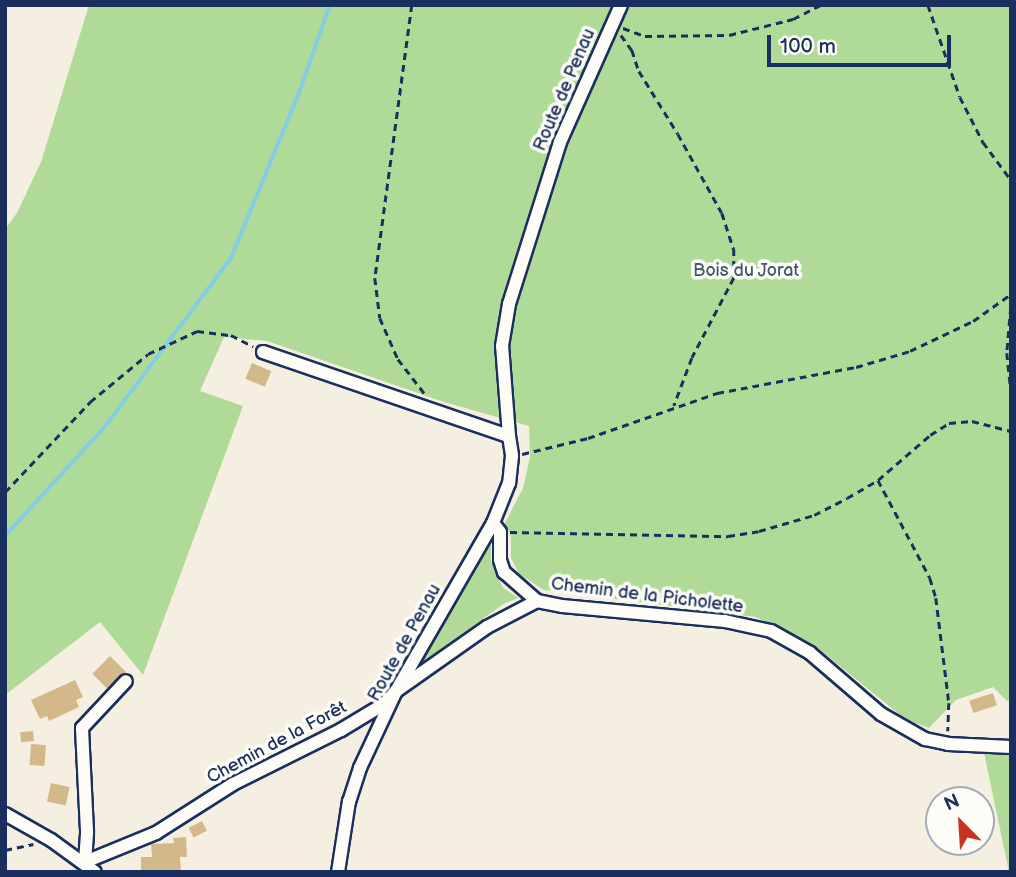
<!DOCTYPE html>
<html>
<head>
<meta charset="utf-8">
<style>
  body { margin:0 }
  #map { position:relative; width:1016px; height:877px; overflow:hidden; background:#f5efe1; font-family:"Balsamiq Sans",sans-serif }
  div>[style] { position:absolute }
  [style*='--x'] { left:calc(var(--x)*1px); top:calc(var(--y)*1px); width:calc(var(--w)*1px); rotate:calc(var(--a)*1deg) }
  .green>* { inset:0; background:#b0da97 }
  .stream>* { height:3.5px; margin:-1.75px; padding:0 1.75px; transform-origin:1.75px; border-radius:1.75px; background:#83cee3 }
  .building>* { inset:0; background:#d3b989; transform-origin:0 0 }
  .path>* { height:2.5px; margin-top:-1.25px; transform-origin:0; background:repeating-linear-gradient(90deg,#1b2f5e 0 7px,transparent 0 12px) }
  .roads { filter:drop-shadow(2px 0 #1b2f5e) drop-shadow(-2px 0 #1b2f5e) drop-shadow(0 2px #1b2f5e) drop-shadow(0 -2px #1b2f5e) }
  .street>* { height:12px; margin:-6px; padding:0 6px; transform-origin:6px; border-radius:6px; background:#fdfcf7 }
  span { translate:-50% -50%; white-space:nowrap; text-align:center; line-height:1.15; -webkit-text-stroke:7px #fdfcf7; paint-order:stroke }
  .street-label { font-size:18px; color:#1b2f5e }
  .park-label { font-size:18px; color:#405a6c }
  .frame { position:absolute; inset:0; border:7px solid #1b2f5e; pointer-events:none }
  .north { position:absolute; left:925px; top:786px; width:70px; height:70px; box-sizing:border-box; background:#fdfcf7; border:2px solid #a3aaba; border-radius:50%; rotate:336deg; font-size:19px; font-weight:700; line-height:28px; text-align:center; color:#1b2f5e }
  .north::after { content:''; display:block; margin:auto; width:24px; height:32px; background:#c8321e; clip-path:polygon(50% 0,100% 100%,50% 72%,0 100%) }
  .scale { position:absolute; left:767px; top:35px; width:184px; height:32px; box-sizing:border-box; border:4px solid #1b2f5e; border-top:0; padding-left:9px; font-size:21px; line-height:24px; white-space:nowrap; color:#1b2f5e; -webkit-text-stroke:5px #fdfcf7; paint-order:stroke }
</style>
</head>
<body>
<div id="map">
  <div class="green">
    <div style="clip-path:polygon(89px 5px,1011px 5px,1011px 700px,1007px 701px,993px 687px,956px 700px,929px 728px,905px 719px,819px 649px,756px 617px,544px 590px,519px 574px,511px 558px,511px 537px,505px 523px,523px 488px,530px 457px,529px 426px,444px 402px,267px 341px,224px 337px,200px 391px,243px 406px,143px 675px,100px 622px,5px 695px,5px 229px,17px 213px,41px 162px)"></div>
    <div style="clip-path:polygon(491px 541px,491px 562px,503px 588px,519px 598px,505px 603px,419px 664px)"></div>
    <div style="clip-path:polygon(983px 748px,1011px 750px,1011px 872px,1009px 872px)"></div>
  </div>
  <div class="stream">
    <div style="--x:5;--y:536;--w:147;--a:-47.5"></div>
    <div style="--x:104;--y:428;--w:212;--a:-53.2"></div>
    <div style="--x:231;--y:258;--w:178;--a:-67.6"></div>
    <div style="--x:299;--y:93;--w:93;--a:-70.6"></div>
  </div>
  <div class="building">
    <div style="left:252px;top:363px;width:21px;height:17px;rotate:23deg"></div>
    <div style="left:110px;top:656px;width:23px;height:25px;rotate:45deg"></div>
    <div style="clip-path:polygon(75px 680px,83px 697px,76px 700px,79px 707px,49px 721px,47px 716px,40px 719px,31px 700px)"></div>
    <div style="left:993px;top:693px;width:13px;height:25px;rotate:72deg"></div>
    <div style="left:33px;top:731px;width:10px;height:13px;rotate:84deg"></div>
    <div style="left:31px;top:744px;width:15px;height:21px;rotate:4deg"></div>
    <div style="left:51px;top:783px;width:19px;height:19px;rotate:12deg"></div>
    <div style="left:202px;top:821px;width:11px;height:15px;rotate:63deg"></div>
    <div style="clip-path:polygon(186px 837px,187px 857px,180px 857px,181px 872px,141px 870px,141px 857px,152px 857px,151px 844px,174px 843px,173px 838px)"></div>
  </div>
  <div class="path">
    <div style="--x:412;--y:5;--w:275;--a:97.7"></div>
    <div style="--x:375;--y:278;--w:40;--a:82.9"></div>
    <div style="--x:380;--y:318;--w:45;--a:66.3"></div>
    <div style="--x:398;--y:359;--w:44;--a:52.4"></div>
    <div style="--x:928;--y:5;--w:97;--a:70.8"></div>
    <div style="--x:960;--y:97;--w:51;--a:62.9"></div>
    <div style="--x:983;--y:142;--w:47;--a:53.6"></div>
    <div style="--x:623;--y:28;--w:23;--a:20"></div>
    <div style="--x:645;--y:36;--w:84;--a:-0.7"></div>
    <div style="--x:729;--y:35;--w:66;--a:-14"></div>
    <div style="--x:793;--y:19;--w:31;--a:-27"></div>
    <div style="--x:621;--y:35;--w:19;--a:54"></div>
    <div style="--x:632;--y:50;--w:22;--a:72"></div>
    <div style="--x:639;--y:71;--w:74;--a:58.2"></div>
    <div style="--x:678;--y:134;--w:90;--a:60.9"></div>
    <div style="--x:722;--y:213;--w:38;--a:72"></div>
    <div style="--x:734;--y:249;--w:29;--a:90"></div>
    <div style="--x:734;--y:278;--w:90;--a:117.7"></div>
    <div style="--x:692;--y:358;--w:51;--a:110.6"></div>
    <div style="--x:1011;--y:307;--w:46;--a:95"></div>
    <div style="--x:1007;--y:353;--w:38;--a:84"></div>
    <div style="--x:522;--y:454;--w:68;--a:-13.6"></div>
    <div style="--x:588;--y:438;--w:137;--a:-19.2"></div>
    <div style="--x:717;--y:393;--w:141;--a:-10.6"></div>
    <div style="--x:856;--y:367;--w:56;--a:-16.5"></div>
    <div style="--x:910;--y:351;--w:70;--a:-25.5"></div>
    <div style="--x:973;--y:321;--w:47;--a:-35.4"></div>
    <div style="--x:878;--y:480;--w:111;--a:62"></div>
    <div style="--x:930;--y:578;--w:21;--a:73"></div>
    <div style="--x:936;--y:598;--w:106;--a:82.9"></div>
    <div style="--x:949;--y:703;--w:28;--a:92"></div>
    <div style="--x:5;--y:492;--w:124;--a:-46.6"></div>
    <div style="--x:90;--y:402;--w:75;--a:-39.6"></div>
    <div style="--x:148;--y:354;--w:54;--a:-25.1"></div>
    <div style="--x:197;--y:331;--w:34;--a:7"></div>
    <div style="--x:231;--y:335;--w:25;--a:27"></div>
    <div style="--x:510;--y:532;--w:218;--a:1.1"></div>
    <div style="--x:728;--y:536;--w:31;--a:-9"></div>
    <div style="--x:759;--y:531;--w:57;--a:-16.2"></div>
    <div style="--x:814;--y:515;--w:37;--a:-27"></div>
    <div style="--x:847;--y:498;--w:36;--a:-30"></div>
    <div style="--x:878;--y:480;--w:69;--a:-40.9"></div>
    <div style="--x:930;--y:435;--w:22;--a:-32"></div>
    <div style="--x:949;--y:423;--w:23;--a:-5"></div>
    <div style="--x:972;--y:421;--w:40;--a:14.4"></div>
    <div style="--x:5;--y:850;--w:29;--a:-12"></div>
  </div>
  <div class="roads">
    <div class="street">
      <div style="--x:263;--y:352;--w:260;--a:18.9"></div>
      <div style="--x:509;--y:436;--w:20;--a:81"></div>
      <div style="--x:512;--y:456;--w:27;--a:96"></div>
      <div style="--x:509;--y:483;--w:43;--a:111.8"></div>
      <div style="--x:493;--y:523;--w:194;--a:120"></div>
      <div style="--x:396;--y:691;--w:85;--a:115.1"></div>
      <div style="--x:360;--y:768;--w:35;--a:108"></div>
      <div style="--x:349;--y:801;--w:72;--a:98.8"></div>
      <div style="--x:509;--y:436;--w:90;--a:-94.4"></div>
      <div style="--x:502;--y:346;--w:43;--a:-80.5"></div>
      <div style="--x:509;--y:304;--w:170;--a:-72.5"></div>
      <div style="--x:560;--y:142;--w:150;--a:-66"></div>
      <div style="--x:493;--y:523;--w:11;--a:52"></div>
      <div style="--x:500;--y:532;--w:28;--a:90"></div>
      <div style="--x:500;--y:560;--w:13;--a:72"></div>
      <div style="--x:504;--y:572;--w:44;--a:41.3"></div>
      <div style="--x:537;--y:601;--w:25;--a:11"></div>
      <div style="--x:562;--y:606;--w:164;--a:5.3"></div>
      <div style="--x:725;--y:621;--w:47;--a:12.3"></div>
      <div style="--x:771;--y:631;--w:45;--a:29.4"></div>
      <div style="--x:810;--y:653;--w:94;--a:40.7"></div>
      <div style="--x:881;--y:714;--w:51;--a:29.6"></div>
      <div style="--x:925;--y:739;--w:24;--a:12"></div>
      <div style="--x:948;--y:744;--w:63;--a:2.7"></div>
      <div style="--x:5;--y:814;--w:53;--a:29.5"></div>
      <div style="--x:51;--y:840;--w:54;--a:36"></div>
      <div style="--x:85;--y:862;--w:77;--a:-22.2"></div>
      <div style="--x:156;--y:833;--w:91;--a:-32.5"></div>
      <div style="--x:233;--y:784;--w:121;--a:-26.6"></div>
      <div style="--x:341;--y:730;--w:50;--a:-31.2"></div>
      <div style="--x:384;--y:704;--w:18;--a:-47"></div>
      <div style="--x:396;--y:691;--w:111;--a:-35.1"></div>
      <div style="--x:487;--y:627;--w:56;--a:-27.5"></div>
      <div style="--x:85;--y:862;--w:31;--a:-86"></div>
      <div style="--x:87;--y:831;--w:103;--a:-92.8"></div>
      <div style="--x:82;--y:728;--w:64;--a:-46.9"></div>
    </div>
  </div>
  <div class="street-label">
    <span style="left:565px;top:90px;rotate:-67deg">Route de Penau</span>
    <span style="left:647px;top:596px;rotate:7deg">Chemin de la Picholette</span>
    <span style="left:405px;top:643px;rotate:-61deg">Route de Penau</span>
    <span style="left:277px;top:743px;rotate:-28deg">Chemin de la Forêt</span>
  </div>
  <div class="park-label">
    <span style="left:746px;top:271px">Bois du Jorat</span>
  </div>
  <div class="frame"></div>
  <div class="north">N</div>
  <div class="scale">100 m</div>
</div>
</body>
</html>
